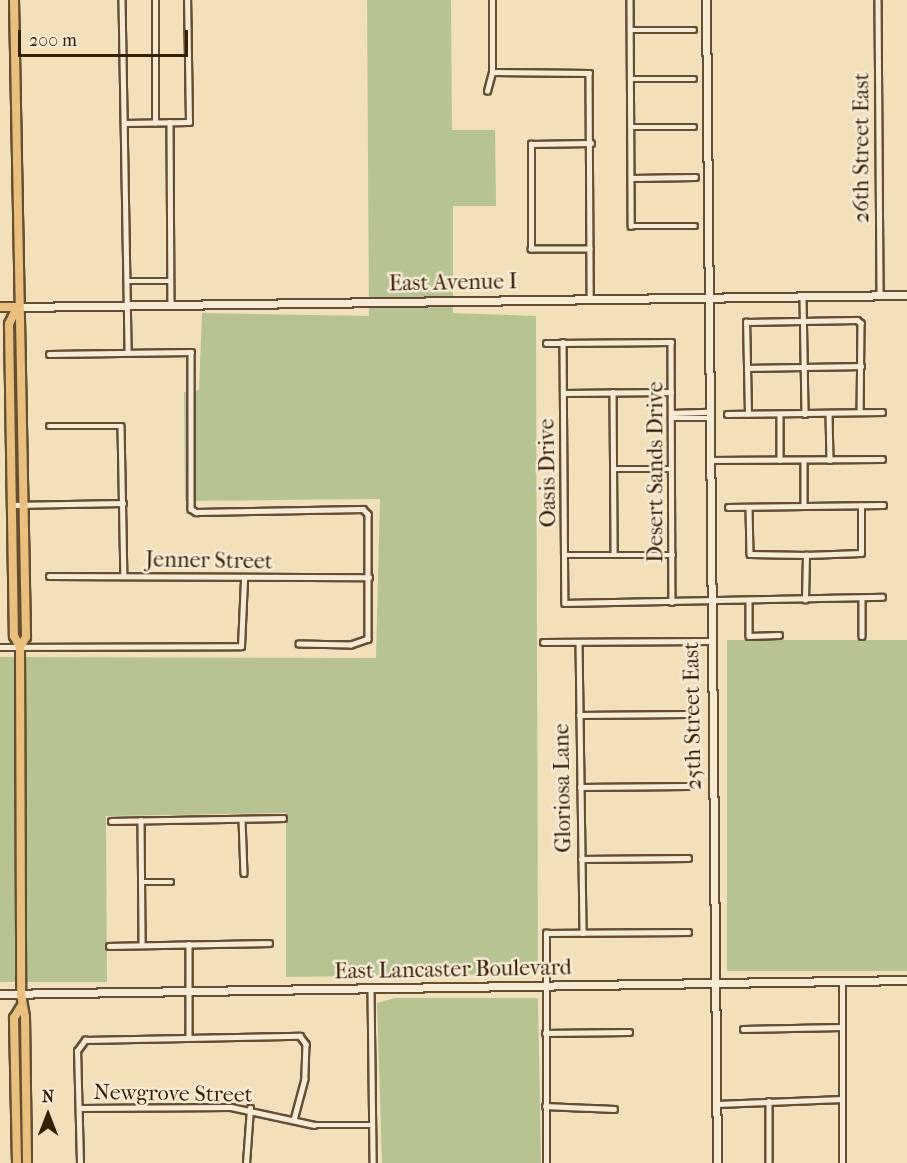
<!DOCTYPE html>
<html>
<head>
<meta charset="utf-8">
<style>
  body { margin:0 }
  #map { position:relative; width:907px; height:1163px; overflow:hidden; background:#f2e0bb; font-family:"IM FELL French Canon",serif }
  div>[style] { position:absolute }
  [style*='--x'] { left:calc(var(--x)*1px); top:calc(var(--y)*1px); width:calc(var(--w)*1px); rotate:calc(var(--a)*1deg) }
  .green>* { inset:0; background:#b7c393; transform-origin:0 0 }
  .roads { filter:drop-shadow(2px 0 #654e32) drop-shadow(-2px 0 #654e32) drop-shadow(0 2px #654e32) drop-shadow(0 -2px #654e32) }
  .street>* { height:4.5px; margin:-2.25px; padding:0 2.25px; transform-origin:2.25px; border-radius:2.25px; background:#f7ebd3 }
  .secondary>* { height:7px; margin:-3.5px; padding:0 3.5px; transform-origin:3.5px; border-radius:3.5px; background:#f7ebd3 }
  .primary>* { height:8px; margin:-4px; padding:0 4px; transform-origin:4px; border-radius:4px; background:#e9c07e }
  span { translate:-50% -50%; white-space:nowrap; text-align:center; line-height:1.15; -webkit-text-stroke:5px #f7ebd3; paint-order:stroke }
  .street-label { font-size:22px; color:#361e04 }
  .north { position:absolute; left:18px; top:1085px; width:60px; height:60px; -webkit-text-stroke:4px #f7ebd3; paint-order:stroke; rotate:0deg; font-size:16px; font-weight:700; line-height:24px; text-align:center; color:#361e04 }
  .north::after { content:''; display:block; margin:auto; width:21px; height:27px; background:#361e04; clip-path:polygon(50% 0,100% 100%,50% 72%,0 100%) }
  .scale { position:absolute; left:18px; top:30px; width:170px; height:27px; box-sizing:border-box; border:3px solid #361e04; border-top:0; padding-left:8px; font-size:18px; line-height:21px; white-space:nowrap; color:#361e04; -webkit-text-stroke:4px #f7ebd3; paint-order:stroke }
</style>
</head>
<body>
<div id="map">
  <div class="green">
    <div style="clip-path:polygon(367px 0,451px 0,452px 130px,495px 130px,496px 206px,453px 206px,453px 313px,536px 316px,538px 974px,286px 977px,286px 813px,106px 816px,107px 982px,0 982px,0 657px,376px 658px,380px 499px,185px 501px,184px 392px,199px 390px,202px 313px,369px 316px)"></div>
    <div style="left:907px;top:640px;width:331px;height:180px;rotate:90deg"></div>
    <div style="clip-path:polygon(395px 998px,538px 998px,541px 1163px,382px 1163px,377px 1003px)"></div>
  </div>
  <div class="roads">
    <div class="street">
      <div style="--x:122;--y:0;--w:352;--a:89"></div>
      <div style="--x:630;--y:0;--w:226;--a:89.7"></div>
      <div style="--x:631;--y:226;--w:64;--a:0"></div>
      <div style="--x:878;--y:0;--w:295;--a:89.6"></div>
      <div style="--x:631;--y:30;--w:63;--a:0"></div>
      <div style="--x:492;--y:72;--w:97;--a:0.6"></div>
      <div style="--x:589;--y:73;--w:225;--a:89.7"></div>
      <div style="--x:632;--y:79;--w:62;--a:0"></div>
      <div style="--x:487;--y:91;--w:20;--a:-75"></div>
      <div style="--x:492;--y:72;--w:72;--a:-90"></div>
      <div style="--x:170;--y:122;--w:183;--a:89.7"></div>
      <div style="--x:124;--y:123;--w:65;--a:-0.9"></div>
      <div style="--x:189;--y:122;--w:122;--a:-90.9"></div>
      <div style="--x:155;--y:123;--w:123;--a:-90"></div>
      <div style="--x:633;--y:127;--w:61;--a:0"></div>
      <div style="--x:632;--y:178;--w:63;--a:-0.9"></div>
      <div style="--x:590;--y:249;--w:59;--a:180"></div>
      <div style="--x:531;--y:249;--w:105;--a:-90"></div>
      <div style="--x:531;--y:144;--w:60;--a:-1"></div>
      <div style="--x:128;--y:281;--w:43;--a:0"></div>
      <div style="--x:803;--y:297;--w:117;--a:89"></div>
      <div style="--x:563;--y:342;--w:261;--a:89.6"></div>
      <div style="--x:565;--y:603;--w:317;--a:-1.1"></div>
      <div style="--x:546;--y:343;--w:125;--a:-0.5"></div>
      <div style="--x:671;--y:342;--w:260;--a:89.8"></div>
      <div style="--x:49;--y:354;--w:142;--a:-0.8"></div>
      <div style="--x:191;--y:352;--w:157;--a:90"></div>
      <div style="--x:191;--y:509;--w:6;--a:31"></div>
      <div style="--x:196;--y:512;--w:167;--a:-1"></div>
      <div style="--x:363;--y:509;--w:7;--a:45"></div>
      <div style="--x:368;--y:514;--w:125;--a:90"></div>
      <div style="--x:368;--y:639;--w:18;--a:161"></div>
      <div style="--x:351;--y:645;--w:52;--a:-178.9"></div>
      <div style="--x:747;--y:368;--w:114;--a:-1"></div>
      <div style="--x:613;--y:392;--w:162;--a:89.6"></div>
      <div style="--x:564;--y:393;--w:107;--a:-0.5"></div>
      <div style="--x:672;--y:413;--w:37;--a:-2"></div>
      <div style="--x:829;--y:413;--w:47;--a:88.8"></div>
      <div style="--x:727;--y:414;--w:155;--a:-0.7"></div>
      <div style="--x:748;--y:414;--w:92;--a:-91.2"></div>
      <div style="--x:746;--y:322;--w:111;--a:-1"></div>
      <div style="--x:857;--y:320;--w:5;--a:37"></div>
      <div style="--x:861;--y:323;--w:89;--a:90.6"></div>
      <div style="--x:780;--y:414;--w:46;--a:90"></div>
      <div style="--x:672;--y:418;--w:37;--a:0"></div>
      <div style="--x:49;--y:426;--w:72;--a:0"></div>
      <div style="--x:121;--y:426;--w:150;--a:88.9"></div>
      <div style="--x:710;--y:460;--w:172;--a:-0.3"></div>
      <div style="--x:804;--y:461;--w:45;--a:90"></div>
      <div style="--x:613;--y:469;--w:59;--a:0"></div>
      <div style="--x:12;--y:505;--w:111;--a:-1"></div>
      <div style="--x:728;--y:507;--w:155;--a:-0.7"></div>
      <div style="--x:749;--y:507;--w:47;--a:88.8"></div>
      <div style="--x:750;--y:554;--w:56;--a:1"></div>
      <div style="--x:806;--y:555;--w:55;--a:-2.1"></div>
      <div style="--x:861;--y:553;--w:47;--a:-90"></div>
      <div style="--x:565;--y:555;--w:108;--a:0"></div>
      <div style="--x:49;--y:576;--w:320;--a:0.2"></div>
      <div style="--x:862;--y:598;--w:38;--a:90"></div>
      <div style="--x:749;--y:600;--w:36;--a:90"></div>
      <div style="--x:749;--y:636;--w:30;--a:-2"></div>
      <div style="--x:805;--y:600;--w:45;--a:-88.7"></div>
      <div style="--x:543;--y:642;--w:168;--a:-0.3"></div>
      <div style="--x:579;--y:642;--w:291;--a:89.2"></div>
      <div style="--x:0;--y:647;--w:241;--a:-0.2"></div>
      <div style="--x:241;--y:646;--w:67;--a:-87.4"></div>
      <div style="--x:579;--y:715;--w:107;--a:-0.5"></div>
      <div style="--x:580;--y:787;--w:107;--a:-0.5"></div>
      <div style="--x:242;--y:819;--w:54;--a:87.9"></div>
      <div style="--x:141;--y:820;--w:125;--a:89.5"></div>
      <div style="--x:111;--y:821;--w:172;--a:-1"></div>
      <div style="--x:581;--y:859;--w:107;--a:-0.5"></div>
      <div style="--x:142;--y:882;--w:29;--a:0"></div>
      <div style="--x:189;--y:944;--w:94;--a:90"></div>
      <div style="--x:109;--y:946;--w:160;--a:-1.1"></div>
      <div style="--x:371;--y:989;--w:174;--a:89.3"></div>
      <div style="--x:743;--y:1029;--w:98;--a:-1.2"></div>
      <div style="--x:545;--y:1033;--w:84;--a:-0.7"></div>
      <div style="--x:769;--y:1101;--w:62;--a:90"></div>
      <div style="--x:717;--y:1104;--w:125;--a:-2.3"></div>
      <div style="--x:545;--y:1106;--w:69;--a:2.5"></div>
      <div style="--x:80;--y:1108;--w:151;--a:-0.4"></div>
      <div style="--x:231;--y:1107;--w:85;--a:12.2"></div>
      <div style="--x:314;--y:1125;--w:59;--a:0"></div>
      <div style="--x:80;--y:1163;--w:112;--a:-91.5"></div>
      <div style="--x:77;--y:1051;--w:14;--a:-54"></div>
      <div style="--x:85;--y:1040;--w:215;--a:-1.1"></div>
      <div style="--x:300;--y:1036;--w:10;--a:53"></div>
      <div style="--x:306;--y:1044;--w:35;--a:92"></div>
      <div style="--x:305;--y:1079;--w:42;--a:105"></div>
      <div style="--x:246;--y:1163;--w:55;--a:-85.8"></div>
      <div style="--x:546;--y:1163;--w:230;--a:-90"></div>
      <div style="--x:546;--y:933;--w:142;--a:-0.4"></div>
      <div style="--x:842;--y:1163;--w:181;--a:-90"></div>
    </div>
    <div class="secondary">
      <div style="--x:706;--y:0;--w:1163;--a:89.46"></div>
      <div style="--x:17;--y:307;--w:890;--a:-0.77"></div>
      <div style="--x:0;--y:994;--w:907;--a:-0.88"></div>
    </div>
    <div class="primary">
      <div style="--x:14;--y:0;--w:637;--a:88.92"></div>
      <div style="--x:26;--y:637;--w:12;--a:121"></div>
      <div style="--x:0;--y:307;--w:17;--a:0"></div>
      <div style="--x:17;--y:307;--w:19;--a:115"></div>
      <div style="--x:9;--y:324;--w:312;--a:89.1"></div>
      <div style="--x:14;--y:636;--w:13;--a:61"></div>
      <div style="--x:20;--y:647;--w:347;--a:89.8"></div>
      <div style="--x:21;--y:994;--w:23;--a:80"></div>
      <div style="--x:25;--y:1017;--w:146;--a:89.2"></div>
      <div style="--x:17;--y:1163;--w:145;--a:-91.2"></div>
      <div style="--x:14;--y:1018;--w:13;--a:-58"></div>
    </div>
  </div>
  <div class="street-label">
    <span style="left:862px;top:148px;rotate:-90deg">26th Street East</span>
    <span style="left:453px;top:283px;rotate:-1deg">East Avenue I</span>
    <span style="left:656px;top:472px;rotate:-90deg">Desert Sands Drive</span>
    <span style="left:548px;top:473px;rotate:-91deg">Oasis Drive</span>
    <span style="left:209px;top:561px;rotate:1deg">Jenner Street</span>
    <span style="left:693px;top:716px;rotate:-91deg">25th Street East</span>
    <span style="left:563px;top:788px;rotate:-91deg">Gloriosa Lane</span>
    <span style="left:453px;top:970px;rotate:-1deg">East Lancaster Boulevard</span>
    <span style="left:173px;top:1094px;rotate:1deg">Newgrove Street</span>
  </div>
  <div class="north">N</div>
  <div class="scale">200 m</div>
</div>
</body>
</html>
